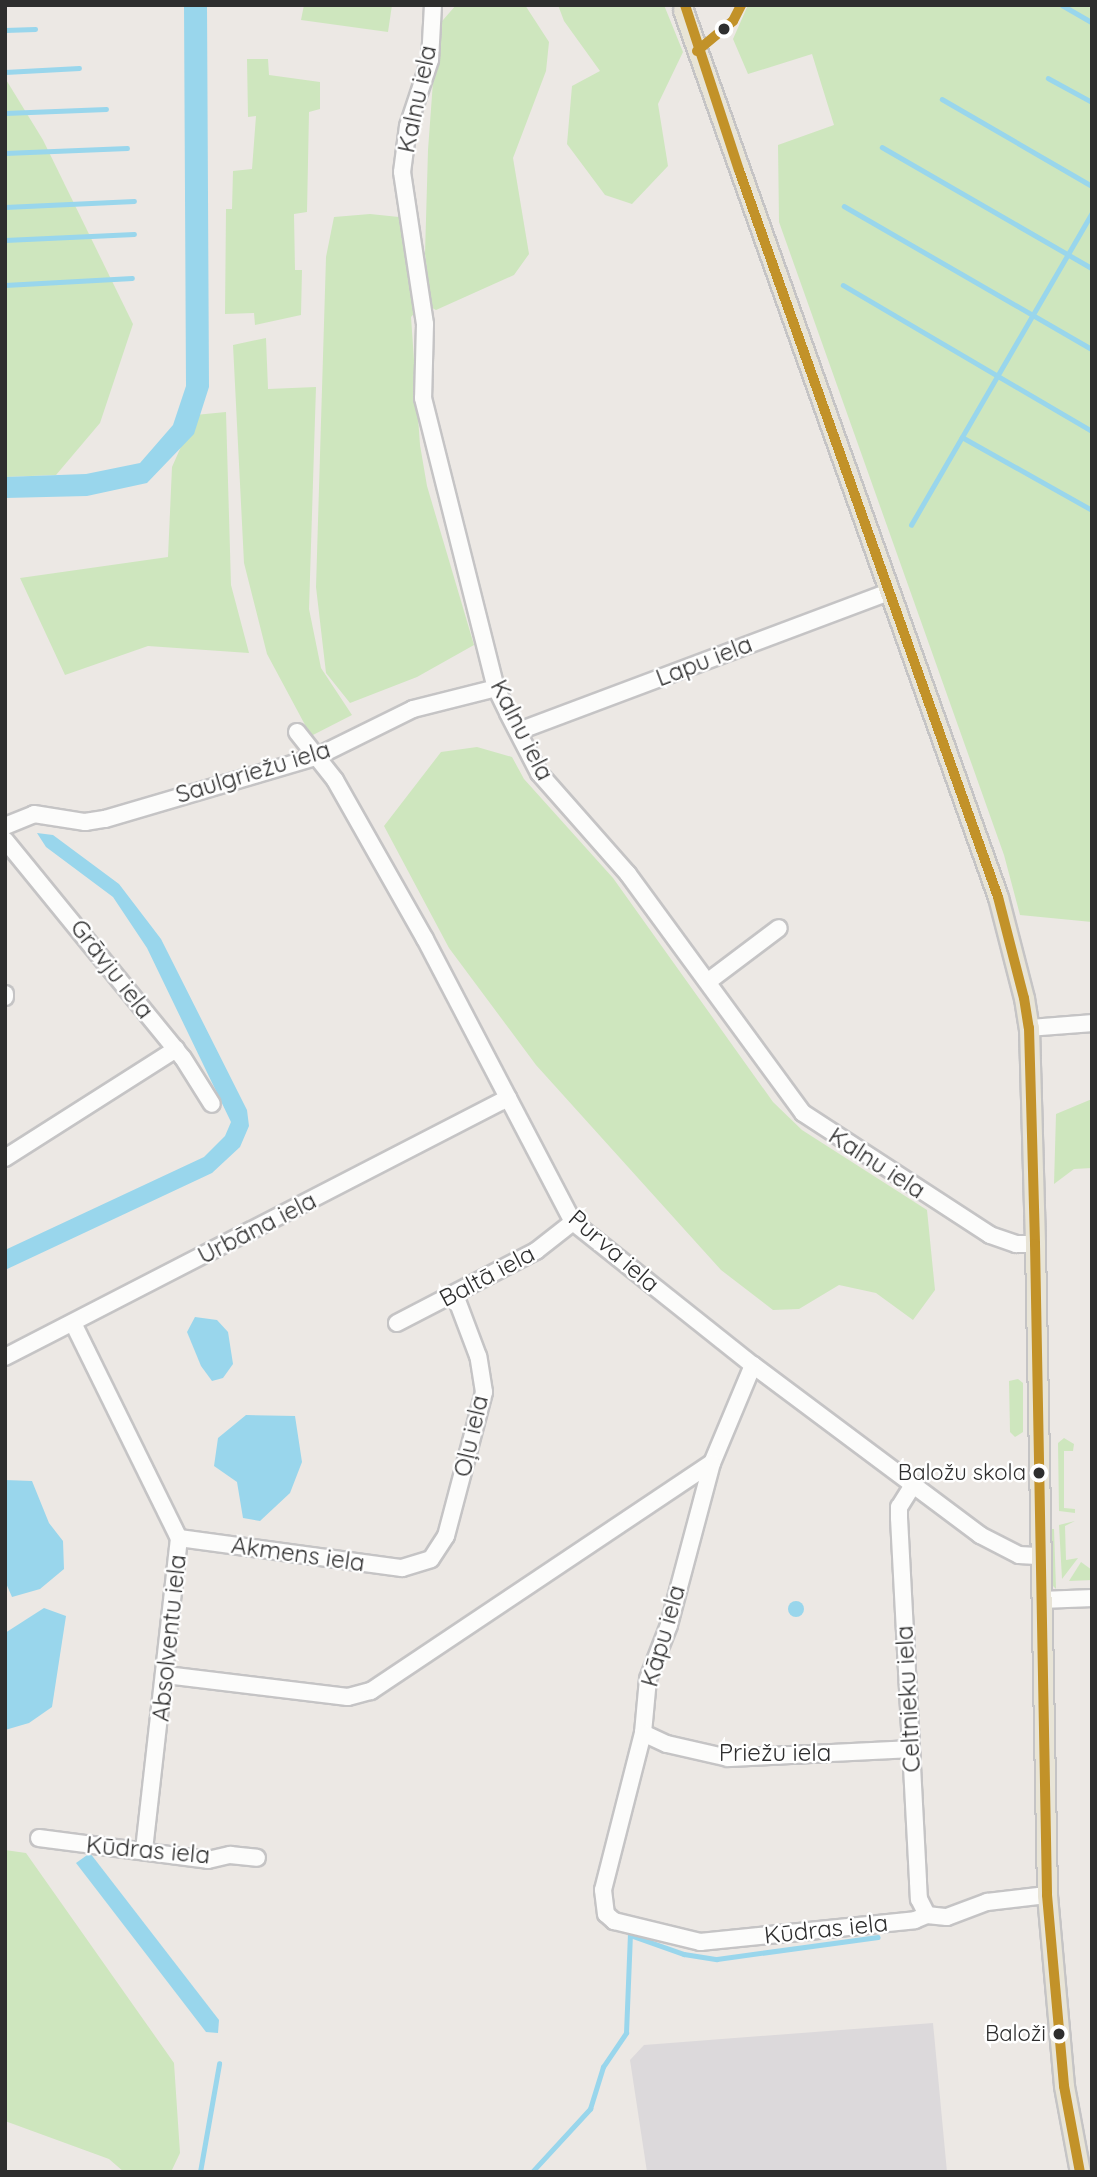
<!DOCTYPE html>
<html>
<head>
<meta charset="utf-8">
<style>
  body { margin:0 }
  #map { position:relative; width:1097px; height:2177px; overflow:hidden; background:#ece8e4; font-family:Quicksand,sans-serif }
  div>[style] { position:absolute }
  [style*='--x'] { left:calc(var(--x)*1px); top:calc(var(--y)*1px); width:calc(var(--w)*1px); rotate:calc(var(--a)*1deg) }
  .industrial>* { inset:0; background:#dcd9db }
  .green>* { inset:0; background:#cee6be }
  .water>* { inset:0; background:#99d6ec }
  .round { border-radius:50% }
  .stream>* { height:4.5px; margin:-2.25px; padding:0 2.25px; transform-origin:2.25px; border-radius:2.25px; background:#99d6ec }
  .roads { filter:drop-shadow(2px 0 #c5c4c5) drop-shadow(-2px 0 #c5c4c5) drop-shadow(0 2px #c5c4c5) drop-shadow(0 -2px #c5c4c5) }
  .minor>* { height:16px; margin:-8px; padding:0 8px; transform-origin:8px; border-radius:8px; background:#fcfcfb }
  .major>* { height:19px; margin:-9.5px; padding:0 9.5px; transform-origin:9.5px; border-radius:9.5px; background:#e8e4d6 }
  .bus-1>* { height:10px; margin:-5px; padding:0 5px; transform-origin:5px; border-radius:5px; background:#c29229 }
  .dots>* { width:19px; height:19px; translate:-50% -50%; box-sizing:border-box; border:4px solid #fff; border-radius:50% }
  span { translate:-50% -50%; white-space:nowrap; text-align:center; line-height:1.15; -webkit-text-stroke:5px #fff; paint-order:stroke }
  .bus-label { font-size:22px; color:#2e2e2e }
  .right { translate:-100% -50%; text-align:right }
  .street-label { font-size:24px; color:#2e2e2e }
  .frame { position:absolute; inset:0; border:7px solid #2e2e2e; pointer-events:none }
</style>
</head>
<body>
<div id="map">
  <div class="industrial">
    <div style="clip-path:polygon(933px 2023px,947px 2172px,647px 2172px,630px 2060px,644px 2045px)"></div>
  </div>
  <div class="green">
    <div style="clip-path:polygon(304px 5px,392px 5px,388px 32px,301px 20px)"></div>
    <div style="clip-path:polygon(456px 5px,525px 5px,549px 42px,546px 71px,513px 158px,529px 254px,514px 275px,436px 310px,432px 308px,425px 254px,428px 150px,437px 27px)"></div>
    <div style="clip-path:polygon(558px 5px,664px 5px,683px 52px,658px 104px,668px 166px,632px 204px,605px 195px,567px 144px,572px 86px,600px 71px,564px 21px)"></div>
    <div style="clip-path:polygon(748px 5px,1092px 5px,1092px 922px,1020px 915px,1004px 855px,779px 222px,778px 145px,834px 125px,812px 54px,748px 74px,733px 39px)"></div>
    <div style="clip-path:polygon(247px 59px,268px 59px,269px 75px,320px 82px,320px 109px,309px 112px,307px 212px,294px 214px,295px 270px,302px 270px,301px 315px,255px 325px,254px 313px,225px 314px,226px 209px,232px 209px,233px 171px,252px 169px,256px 116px,248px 117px)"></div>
    <div style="clip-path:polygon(5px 78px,43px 140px,133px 324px,100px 423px,56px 475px,5px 477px)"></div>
    <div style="clip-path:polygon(370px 214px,399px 217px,413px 253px,419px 308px,411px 317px,420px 445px,427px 486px,474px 645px,417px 677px,350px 703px,326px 673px,316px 587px,326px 257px,334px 217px)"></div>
    <div style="clip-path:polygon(266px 338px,268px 389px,316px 387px,309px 609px,321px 668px,352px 715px,311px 736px,267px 654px,244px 563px,233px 345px)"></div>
    <div style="clip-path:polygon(226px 412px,231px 585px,249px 653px,148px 646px,65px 675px,20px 578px,168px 557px,172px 467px,195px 415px)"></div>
    <div style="clip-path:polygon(477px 747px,512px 757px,524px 779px,613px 878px,773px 1102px,802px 1130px,927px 1210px,935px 1290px,913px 1320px,876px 1293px,839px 1285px,799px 1309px,773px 1310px,721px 1270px,536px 1065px,449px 948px,384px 826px,441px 752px)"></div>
    <div style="clip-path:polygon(1092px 1099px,1092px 1168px,1074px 1169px,1054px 1184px,1056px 1114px)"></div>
    <div style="clip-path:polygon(1018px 1379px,1023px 1383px,1023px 1432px,1015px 1437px,1010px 1432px,1009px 1381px)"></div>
    <div style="clip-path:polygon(1064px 1438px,1074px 1444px,1073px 1451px,1064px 1451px,1064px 1508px,1075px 1509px,1075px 1513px,1059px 1511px,1058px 1443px)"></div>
    <div style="clip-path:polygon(1075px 1521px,1065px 1526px,1066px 1560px,1078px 1558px,1062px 1579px,1059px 1525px)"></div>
    <div style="clip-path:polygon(1050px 1529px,1054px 1529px,1056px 1589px,1051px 1584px)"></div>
    <div style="clip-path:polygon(1081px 1562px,1092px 1570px,1092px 1580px,1069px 1581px)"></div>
    <div style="clip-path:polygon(5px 1850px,26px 1853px,174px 2063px,180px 2153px,171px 2172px,124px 2172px,109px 2159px,5px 2121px)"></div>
  </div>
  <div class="water">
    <div style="clip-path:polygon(184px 5px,207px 5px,209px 387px,194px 434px,147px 483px,87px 496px,5px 498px,5px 477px,86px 474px,140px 463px,173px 425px,186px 386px)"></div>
    <div style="clip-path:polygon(37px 833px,53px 835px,119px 884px,161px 939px,247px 1110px,249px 1126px,240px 1147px,212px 1173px,5px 1270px,5px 1250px,204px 1157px,225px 1136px,231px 1122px,147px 948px,113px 897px,46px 847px)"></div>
    <div style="clip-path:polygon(195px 1317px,217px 1320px,228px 1332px,233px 1364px,223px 1378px,212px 1381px,201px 1366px,187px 1332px)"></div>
    <div style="clip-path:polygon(246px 1415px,295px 1416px,302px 1462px,290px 1493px,260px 1521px,243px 1518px,237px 1482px,214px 1466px,218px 1438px)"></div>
    <div style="clip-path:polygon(5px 1480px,32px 1481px,49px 1523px,63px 1541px,64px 1569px,40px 1589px,12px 1597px,5px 1581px)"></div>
    <div class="round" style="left:788px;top:1601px;width:16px;height:16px"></div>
    <div style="clip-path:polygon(44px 1608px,66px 1616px,52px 1707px,29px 1723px,5px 1730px,5px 1633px)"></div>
    <div style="clip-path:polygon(90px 1853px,219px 2020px,218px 2033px,206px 2032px,76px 1863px)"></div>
  </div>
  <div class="stream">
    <div style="--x:1062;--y:5;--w:34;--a:30"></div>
    <div style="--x:5;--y:30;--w:30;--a:-2"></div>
    <div style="--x:5;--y:72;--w:74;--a:-3.1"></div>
    <div style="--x:1048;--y:78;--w:50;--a:28.6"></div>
    <div style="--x:942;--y:99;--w:173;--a:30.1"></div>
    <div style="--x:5;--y:113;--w:101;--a:-2.3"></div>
    <div style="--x:882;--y:147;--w:242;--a:30"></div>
    <div style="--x:5;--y:153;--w:122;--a:-2.3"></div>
    <div style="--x:844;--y:206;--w:286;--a:30"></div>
    <div style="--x:5;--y:207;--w:129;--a:-2.7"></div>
    <div style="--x:5;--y:240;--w:129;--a:-2.7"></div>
    <div style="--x:5;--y:285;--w:127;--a:-3.2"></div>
    <div style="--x:843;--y:285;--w:289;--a:30.4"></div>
    <div style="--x:962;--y:437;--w:149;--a:29.3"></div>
    <div style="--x:911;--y:525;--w:361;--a:-59.9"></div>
    <div style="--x:200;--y:2172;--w:110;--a:-80"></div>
    <div style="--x:532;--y:2172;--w:86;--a:-47.4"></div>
    <div style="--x:590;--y:2109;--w:44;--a:-72.8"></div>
    <div style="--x:603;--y:2067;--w:41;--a:-55.9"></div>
    <div style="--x:626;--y:2033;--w:98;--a:-87.7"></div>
    <div style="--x:630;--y:1935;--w:57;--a:19.4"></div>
    <div style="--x:684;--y:1954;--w:33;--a:9"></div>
    <div style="--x:717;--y:1959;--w:162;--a:-7.8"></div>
  </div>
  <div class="roads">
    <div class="minor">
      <div style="--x:433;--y:5;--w:55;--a:93.1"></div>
      <div style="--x:430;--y:60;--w:70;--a:108.4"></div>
      <div style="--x:408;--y:126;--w:46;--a:97.4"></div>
      <div style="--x:402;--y:172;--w:154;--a:81.4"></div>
      <div style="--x:425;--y:324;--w:74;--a:91.5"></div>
      <div style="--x:423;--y:398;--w:299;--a:75.9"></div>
      <div style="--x:496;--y:688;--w:28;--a:64"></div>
      <div style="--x:508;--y:713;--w:68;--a:62.7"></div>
      <div style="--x:539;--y:773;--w:135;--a:48.6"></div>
      <div style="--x:628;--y:874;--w:296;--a:53.8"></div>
      <div style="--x:803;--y:1113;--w:223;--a:33.1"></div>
      <div style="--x:990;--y:1235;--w:28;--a:19"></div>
      <div style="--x:1016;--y:1244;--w:19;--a:0"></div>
      <div style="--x:519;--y:731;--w:395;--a:-20.6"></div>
      <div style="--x:297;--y:732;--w:61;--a:51.6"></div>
      <div style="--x:335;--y:780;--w:183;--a:60.5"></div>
      <div style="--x:425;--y:939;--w:319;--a:62.4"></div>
      <div style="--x:573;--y:1222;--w:230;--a:38.5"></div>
      <div style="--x:753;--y:1365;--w:284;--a:36.8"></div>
      <div style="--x:980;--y:1535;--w:44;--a:27.1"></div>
      <div style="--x:1019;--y:1555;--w:22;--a:3"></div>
      <div style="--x:5;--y:826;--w:31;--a:-22"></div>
      <div style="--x:34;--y:814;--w:52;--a:8.9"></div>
      <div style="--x:85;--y:822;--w:20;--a:-9"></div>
      <div style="--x:105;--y:819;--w:220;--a:-16.4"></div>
      <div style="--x:316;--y:757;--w:108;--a:-26.3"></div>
      <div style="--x:413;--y:709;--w:86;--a:-14.2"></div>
      <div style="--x:5;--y:840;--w:281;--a:50.8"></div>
      <div style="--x:183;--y:1058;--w:54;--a:57.8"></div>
      <div style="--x:710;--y:980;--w:86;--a:-37"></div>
      <div style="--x:5;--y:994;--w:3;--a:90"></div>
      <div style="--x:1029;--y:1028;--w:63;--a:-4.5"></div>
      <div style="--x:5;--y:1158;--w:203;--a:-32.5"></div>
      <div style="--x:73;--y:1323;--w:240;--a:63.8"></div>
      <div style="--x:179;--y:1538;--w:314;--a:96.4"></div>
      <div style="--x:397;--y:1323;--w:157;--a:-27.4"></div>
      <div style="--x:536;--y:1251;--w:47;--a:-38.1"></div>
      <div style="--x:5;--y:1357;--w:566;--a:-27.24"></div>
      <div style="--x:753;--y:1365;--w:106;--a:112.7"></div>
      <div style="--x:712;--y:1463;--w:168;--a:104.9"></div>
      <div style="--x:669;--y:1625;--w:58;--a:111.3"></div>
      <div style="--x:648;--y:1679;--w:54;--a:95.3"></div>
      <div style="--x:643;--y:1733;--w:162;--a:104.3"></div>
      <div style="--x:603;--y:1890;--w:24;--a:83"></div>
      <div style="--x:606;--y:1914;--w:11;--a:41"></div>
      <div style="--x:614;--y:1921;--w:89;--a:13.7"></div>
      <div style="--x:700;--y:1942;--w:216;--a:-5.8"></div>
      <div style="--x:915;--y:1920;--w:13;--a:-23"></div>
      <div style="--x:927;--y:1915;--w:20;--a:6"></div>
      <div style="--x:947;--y:1917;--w:43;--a:-20.6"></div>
      <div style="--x:987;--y:1902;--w:60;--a:-6.7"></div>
      <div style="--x:913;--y:1485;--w:26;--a:122"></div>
      <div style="--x:899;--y:1507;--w:11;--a:90"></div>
      <div style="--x:899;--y:1518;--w:364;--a:87"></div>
      <div style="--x:918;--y:1882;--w:17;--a:87"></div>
      <div style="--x:919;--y:1899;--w:18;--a:63"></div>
      <div style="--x:179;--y:1538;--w:225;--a:7.7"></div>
      <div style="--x:402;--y:1568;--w:30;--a:-17"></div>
      <div style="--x:431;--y:1559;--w:27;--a:-57"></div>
      <div style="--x:446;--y:1536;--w:149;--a:-75.2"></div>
      <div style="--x:484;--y:1392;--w:36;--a:-99"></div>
      <div style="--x:478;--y:1356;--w:65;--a:-110.7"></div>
      <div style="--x:1042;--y:1600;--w:50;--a:-2.3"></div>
      <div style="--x:166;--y:1675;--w:183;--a:6.9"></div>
      <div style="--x:348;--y:1697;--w:24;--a:-15"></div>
      <div style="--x:371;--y:1691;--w:410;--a:-33.8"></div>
      <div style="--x:643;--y:1733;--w:26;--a:25"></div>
      <div style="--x:667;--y:1744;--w:63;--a:12.9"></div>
      <div style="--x:728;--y:1758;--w:182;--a:-2.8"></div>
      <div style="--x:39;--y:1838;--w:170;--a:7.4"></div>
      <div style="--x:208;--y:1860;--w:23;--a:-13"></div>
      <div style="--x:230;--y:1855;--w:27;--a:6"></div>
    </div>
    <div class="major">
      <div style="--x:683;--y:10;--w:941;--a:70.45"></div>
      <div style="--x:998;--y:897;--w:104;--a:75.6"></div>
      <div style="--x:1024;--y:998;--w:30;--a:81"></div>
      <div style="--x:1029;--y:1028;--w:216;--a:88.4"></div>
      <div style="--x:1035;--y:1244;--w:651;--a:88.94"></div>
      <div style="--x:1047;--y:1895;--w:192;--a:84.9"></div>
      <div style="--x:1064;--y:2086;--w:87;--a:79.5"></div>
    </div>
  </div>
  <div class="bus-1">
    <div style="--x:685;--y:5;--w:174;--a:71.9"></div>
    <div style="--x:739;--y:170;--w:772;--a:70.39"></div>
    <div style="--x:998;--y:897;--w:104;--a:75.6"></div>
    <div style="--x:1024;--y:998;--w:30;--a:81"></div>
    <div style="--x:1029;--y:1028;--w:216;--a:88.4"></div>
    <div style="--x:1035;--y:1244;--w:651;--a:88.94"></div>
    <div style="--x:1047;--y:1895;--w:192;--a:84.9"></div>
    <div style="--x:1064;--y:2086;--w:87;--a:79.5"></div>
    <div style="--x:697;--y:51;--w:47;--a:-39.8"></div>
    <div style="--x:733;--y:21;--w:18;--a:-63"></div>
  </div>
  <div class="dots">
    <div style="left:724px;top:29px;background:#2e2e2e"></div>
    <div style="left:1039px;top:1473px;background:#2e2e2e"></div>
    <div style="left:1059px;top:2034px;background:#2e2e2e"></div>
  </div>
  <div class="bus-label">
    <span class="right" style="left:1026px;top:1473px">Baložu skola</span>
    <span class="right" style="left:1046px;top:2034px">Baloži</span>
  </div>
  <div class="street-label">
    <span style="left:417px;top:99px;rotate:-78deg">Kalnu iela</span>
    <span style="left:704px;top:661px;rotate:-21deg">Lapu iela</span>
    <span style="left:522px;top:730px;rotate:63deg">Kalnu iela</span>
    <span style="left:253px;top:772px;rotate:-17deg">Saulgriežu iela</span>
    <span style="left:112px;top:969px;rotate:52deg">Grāvju iela</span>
    <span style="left:877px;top:1163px;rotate:33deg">Kalnu iela</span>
    <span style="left:257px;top:1228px;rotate:-27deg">Urbāna iela</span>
    <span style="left:614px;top:1251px;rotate:41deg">Purva iela</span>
    <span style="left:487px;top:1276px;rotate:-28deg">Baltā iela</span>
    <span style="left:471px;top:1436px;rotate:-77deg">Oļu iela</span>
    <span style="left:298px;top:1554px;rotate:8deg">Akmens iela</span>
    <span style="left:663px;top:1636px;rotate:-74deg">Kāpu iela</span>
    <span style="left:169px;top:1638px;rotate:-84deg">Absolventu iela</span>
    <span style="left:908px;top:1699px;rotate:-93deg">Celtnieku iela</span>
    <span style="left:775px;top:1753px">Priežu iela</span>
    <span style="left:148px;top:1850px;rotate:5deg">Kūdras iela</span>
    <span style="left:826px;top:1929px;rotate:-6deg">Kūdras iela</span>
  </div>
  <div class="frame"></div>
</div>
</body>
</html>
